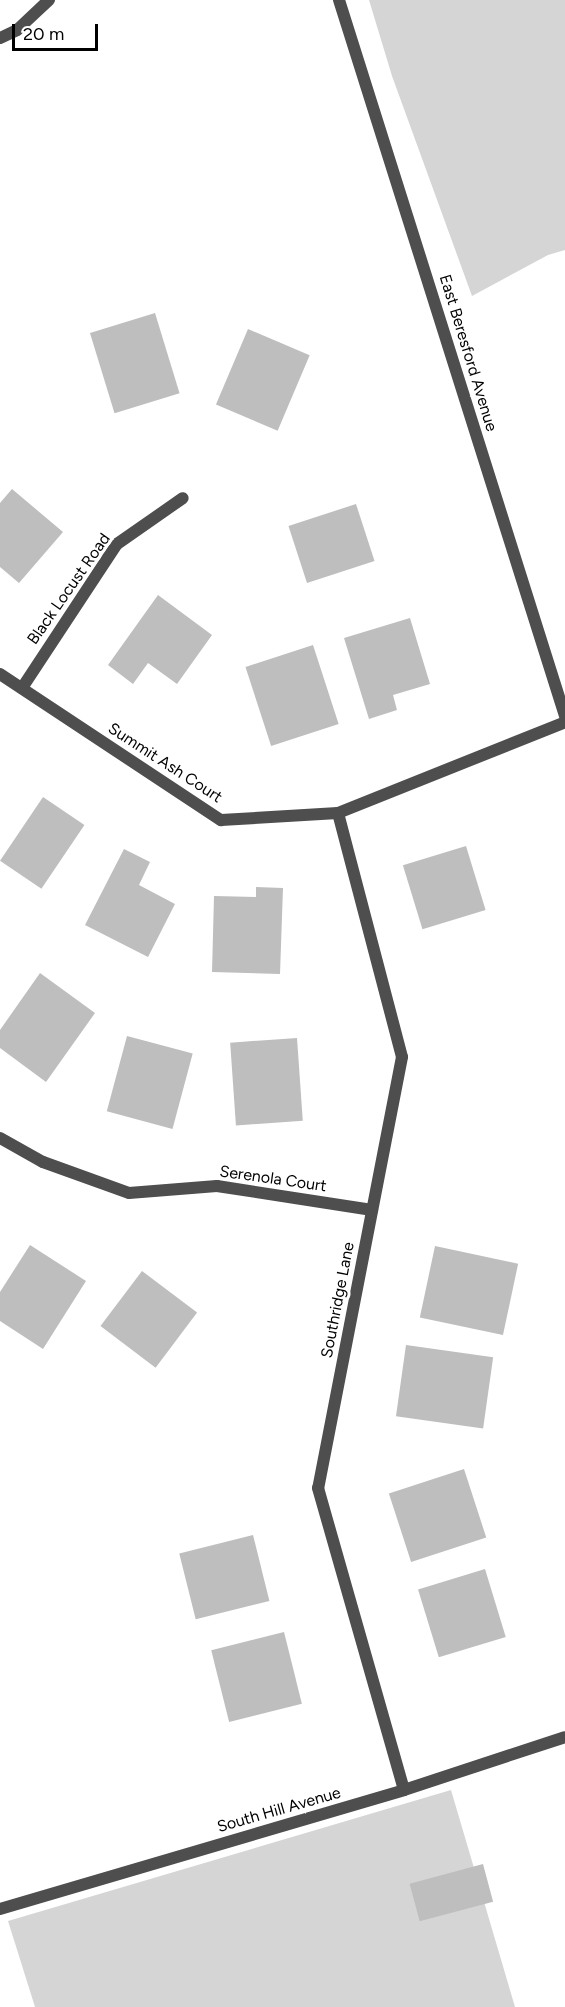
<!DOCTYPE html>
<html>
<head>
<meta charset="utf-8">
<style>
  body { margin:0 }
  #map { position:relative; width:565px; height:2007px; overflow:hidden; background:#fff; font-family:Figtree,sans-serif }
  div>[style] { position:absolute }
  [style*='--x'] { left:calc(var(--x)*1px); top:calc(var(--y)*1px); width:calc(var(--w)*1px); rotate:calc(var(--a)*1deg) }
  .green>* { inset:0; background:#d5d5d5 }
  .building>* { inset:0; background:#bebebe; transform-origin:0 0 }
  .minor>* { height:12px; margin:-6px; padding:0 6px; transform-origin:6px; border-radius:6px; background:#4e4e4e }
  .tertiary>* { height:12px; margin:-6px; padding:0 6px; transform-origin:6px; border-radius:6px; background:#4e4e4e }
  span { translate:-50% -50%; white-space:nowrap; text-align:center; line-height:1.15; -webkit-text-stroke:6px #fff; paint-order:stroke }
  .street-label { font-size:16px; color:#000 }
  .scale { position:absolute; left:12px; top:24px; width:86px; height:27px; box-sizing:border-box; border:3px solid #000; border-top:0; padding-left:8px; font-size:18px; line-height:21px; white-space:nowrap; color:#000; -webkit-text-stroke:4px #fff; paint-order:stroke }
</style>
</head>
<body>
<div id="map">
  <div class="green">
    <div style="clip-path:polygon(369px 0,565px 0,565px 250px,548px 255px,472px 296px,392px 76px)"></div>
    <div style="clip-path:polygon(451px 1790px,515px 2007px,35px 2007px,8px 1921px)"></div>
  </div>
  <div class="building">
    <div style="left:155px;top:313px;width:84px;height:68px;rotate:73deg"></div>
    <div style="left:248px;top:329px;width:67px;height:82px;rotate:23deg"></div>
    <div style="clip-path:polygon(12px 489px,63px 532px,19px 583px,0 567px,0 503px)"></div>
    <div style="left:356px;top:504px;width:60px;height:71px;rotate:72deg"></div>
    <div style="clip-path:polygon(158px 595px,212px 635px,177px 684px,148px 663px,133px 684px,108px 665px)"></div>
    <div style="clip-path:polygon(410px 618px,430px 684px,393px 695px,397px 710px,369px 719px,344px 638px)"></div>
    <div style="left:313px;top:645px;width:83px;height:71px;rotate:72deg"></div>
    <div style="left:43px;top:797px;width:50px;height:77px;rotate:34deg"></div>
    <div style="left:466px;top:846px;width:67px;height:66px;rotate:73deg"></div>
    <div style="clip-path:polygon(124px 849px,150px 862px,139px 885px,175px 904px,148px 957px,85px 925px)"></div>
    <div style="clip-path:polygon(256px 887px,283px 888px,280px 974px,212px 972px,214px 896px,256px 897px)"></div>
    <div style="clip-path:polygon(40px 973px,95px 1013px,46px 1082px,0 1048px,0 1030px)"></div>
    <div style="left:127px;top:1036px;width:68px;height:78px;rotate:15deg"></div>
    <div style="left:297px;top:1038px;width:83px;height:67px;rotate:86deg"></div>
    <div style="clip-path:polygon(30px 1245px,86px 1281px,43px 1349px,0 1321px,0 1292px)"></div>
    <div style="left:435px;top:1246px;width:85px;height:73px;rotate:12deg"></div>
    <div style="left:142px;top:1271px;width:69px;height:69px;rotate:37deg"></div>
    <div style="left:406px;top:1345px;width:88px;height:72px;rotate:8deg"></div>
    <div style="left:464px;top:1469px;width:72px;height:79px;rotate:72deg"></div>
    <div style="left:253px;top:1535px;width:68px;height:76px;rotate:76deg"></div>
    <div style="left:485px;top:1569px;width:71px;height:70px;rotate:73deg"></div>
    <div style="left:284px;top:1632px;width:74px;height:75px;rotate:76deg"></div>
    <div style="left:483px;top:1864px;width:39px;height:76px;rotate:75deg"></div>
  </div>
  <div class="minor">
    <div style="--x:0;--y:38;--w:19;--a:-25"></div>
    <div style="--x:17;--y:30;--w:44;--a:-43.2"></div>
    <div style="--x:0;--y:674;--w:265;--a:33.5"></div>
    <div style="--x:221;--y:820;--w:117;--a:-3.4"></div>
    <div style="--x:338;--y:813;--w:245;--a:-21.8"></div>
    <div style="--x:22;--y:688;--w:173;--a:-56.6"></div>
    <div style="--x:117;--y:544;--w:80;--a:-34.9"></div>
    <div style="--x:338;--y:813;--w:252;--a:75.3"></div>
    <div style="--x:402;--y:1057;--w:439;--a:101"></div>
    <div style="--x:318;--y:1488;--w:314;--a:74.1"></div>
    <div style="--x:0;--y:1138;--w:49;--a:29.2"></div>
    <div style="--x:43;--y:1162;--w:91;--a:19.8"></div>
    <div style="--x:129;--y:1193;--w:88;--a:-4.5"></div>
    <div style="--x:217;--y:1186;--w:157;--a:8.8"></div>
    <div style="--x:0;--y:1909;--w:421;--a:-16.4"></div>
    <div style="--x:404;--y:1790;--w:169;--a:-18.2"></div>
  </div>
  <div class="tertiary">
    <div style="--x:339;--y:0;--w:751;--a:72.48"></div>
  </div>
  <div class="street-label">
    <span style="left:468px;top:353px;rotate:73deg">East Beresford Avenue</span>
    <span style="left:69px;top:589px;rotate:-55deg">Black Locust Road</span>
    <span style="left:165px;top:763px;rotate:33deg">Summit Ash Court</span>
    <span style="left:273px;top:1179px;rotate:8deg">Serenola Court</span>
    <span style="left:338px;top:1300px;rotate:-79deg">Southridge Lane</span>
    <span style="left:279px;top:1810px;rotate:-16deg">South Hill Avenue</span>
  </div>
  <div class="scale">20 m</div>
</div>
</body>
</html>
